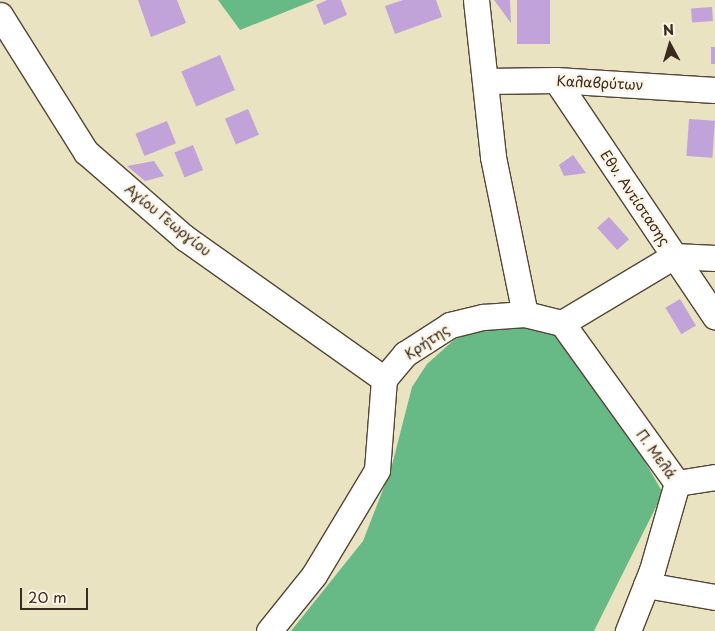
<!DOCTYPE html>
<html>
<head>
<meta charset="utf-8">
<style>
  body { margin:0 }
  #map { position:relative; width:715px; height:631px; overflow:hidden; background:#eae3c1; font-family:"Playpen Sans",sans-serif }
  div>[style] { position:absolute }
  [style*='--x'] { left:calc(var(--x)*1px); top:calc(var(--y)*1px); width:calc(var(--w)*1px); rotate:calc(var(--a)*1deg) }
  .forest>* { inset:0; background:#67b986 }
  .building>* { inset:0; background:#c1a2d9; transform-origin:0 0 }
  .roads { filter:drop-shadow(1px 0 #554636) drop-shadow(-1px 0 #554636) drop-shadow(0 1px #554636) drop-shadow(0 -1px #554636) }
  .minor>* { height:25px; margin:-12.5px; padding:0 12.5px; transform-origin:12.5px; border-radius:12.5px; background:#fff }
  span { translate:-50% -50%; white-space:nowrap; text-align:center; line-height:1.15; -webkit-text-stroke:4.5px #fcf5e5; paint-order:stroke }
  .street-label { font-size:14px; color:#3b2a1e }
  .north { position:absolute; left:645px; top:20px; width:50px; height:50px; -webkit-text-stroke:4px #fcf5e5; paint-order:stroke; rotate:354deg; font-size:14px; font-weight:700; line-height:20px; text-align:center; color:#3b2a1e }
  .north::after { content:''; display:block; margin:auto; width:18px; height:22px; background:#3b2a1e; clip-path:polygon(50% 0,100% 100%,50% 72%,0 100%) }
  .scale { position:absolute; left:20px; top:588px; width:68px; height:22px; box-sizing:border-box; border:2px solid #3b2a1e; border-top:0; padding-left:6px; font-size:15px; line-height:18px; white-space:nowrap; color:#3b2a1e; -webkit-text-stroke:4px #fcf5e5; paint-order:stroke }
</style>
</head>
<body>
<div id="map">
  <div class="forest">
    <div style="clip-path:polygon(218px 0,315px 0,240px 30px)"></div>
    <div style="clip-path:polygon(519px 319px,554px 333px,617px 413px,663px 493px,594px 631px,291px 631px,363px 541px,391px 469px,412px 387px,427px 364px,455px 339px)"></div>
  </div>
  <div class="building">
    <div style="clip-path:polygon(138px 0,177px 0,186px 23px,151px 37px)"></div>
    <div style="clip-path:polygon(327px 0,341px 0,347px 15px,324px 25px,316px 5px)"></div>
    <div style="clip-path:polygon(403px 0,436px 0,442px 17px,395px 34px,385px 6px)"></div>
    <div style="clip-path:polygon(494px 0,510px 0,511px 23px)"></div>
    <div style="left:517px;top:0;width:33px;height:44px"></div>
    <div style="left:712px;top:7px;width:14px;height:21px;rotate:86deg"></div>
    <div style="left:711px;top:47px;width:4px;height:17px"></div>
    <div style="left:220px;top:55px;width:38px;height:42px;rotate:67deg"></div>
    <div style="left:248px;top:109px;width:28px;height:25px;rotate:67deg"></div>
    <div style="left:689px;top:119px;width:26px;height:37px;rotate:4deg"></div>
    <div style="left:167px;top:121px;width:24px;height:34px;rotate:68deg"></div>
    <div style="left:193px;top:145px;width:27px;height:20px;rotate:68deg"></div>
    <div style="clip-path:polygon(573px 155px,586px 173px,564px 176px,559px 165px)"></div>
    <div style="clip-path:polygon(154px 161px,164px 176px,145px 181px,127px 166px)"></div>
    <div style="left:609px;top:217px;width:30px;height:16px;rotate:48deg"></div>
    <div style="left:680px;top:299px;width:31px;height:17px;rotate:59deg"></div>
  </div>
  <div class="roads">
    <div class="minor">
      <div style="--x:476;--y:0;--w:158;--a:83.8"></div>
      <div style="--x:493;--y:157;--w:160;--a:78.5"></div>
      <div style="--x:0;--y:15;--w:162;--a:57.9"></div>
      <div style="--x:86;--y:152;--w:131;--a:41"></div>
      <div style="--x:185;--y:238;--w:244;--a:35.3"></div>
      <div style="--x:556;--y:80;--w:285;--a:56.1"></div>
      <div style="--x:485;--y:81;--w:71;--a:-0.8"></div>
      <div style="--x:556;--y:80;--w:159;--a:3.6"></div>
      <div style="--x:562;--y:323;--w:197;--a:54.3"></div>
      <div style="--x:677;--y:483;--w:91;--a:106"></div>
      <div style="--x:652;--y:570;--w:66;--a:111.5"></div>
      <div style="--x:677;--y:483;--w:38;--a:-9"></div>
      <div style="--x:646;--y:585;--w:70;--a:9.9"></div>
      <div style="--x:269;--y:631;--w:72;--a:-51.2"></div>
      <div style="--x:314;--y:575;--w:122;--a:-59"></div>
      <div style="--x:377;--y:470;--w:91;--a:-85.6"></div>
      <div style="--x:384;--y:379;--w:33;--a:-50"></div>
      <div style="--x:405;--y:354;--w:54;--a:-32.8"></div>
      <div style="--x:450;--y:325;--w:34;--a:-14"></div>
      <div style="--x:483;--y:317;--w:42;--a:-4.1"></div>
      <div style="--x:525;--y:314;--w:38;--a:14"></div>
      <div style="--x:562;--y:323;--w:131;--a:-30.9"></div>
      <div style="--x:674;--y:256;--w:41;--a:2.8"></div>
    </div>
  </div>
  <div class="street-label">
    <span style="left:600px;top:83px;rotate:3deg">Καλαβρύτων</span>
    <span style="left:635px;top:198px;rotate:56deg">Εθν. Αντίστασης</span>
    <span style="left:168px;top:220px;rotate:39deg">Αγίου Γεωργίου</span>
    <span style="left:427px;top:342px;rotate:-34deg">Κρήτης</span>
    <span style="left:656px;top:454px;rotate:54deg">Π. Μελά</span>
  </div>
  <div class="north">N</div>
  <div class="scale">20 m</div>
</div>
</body>
</html>
